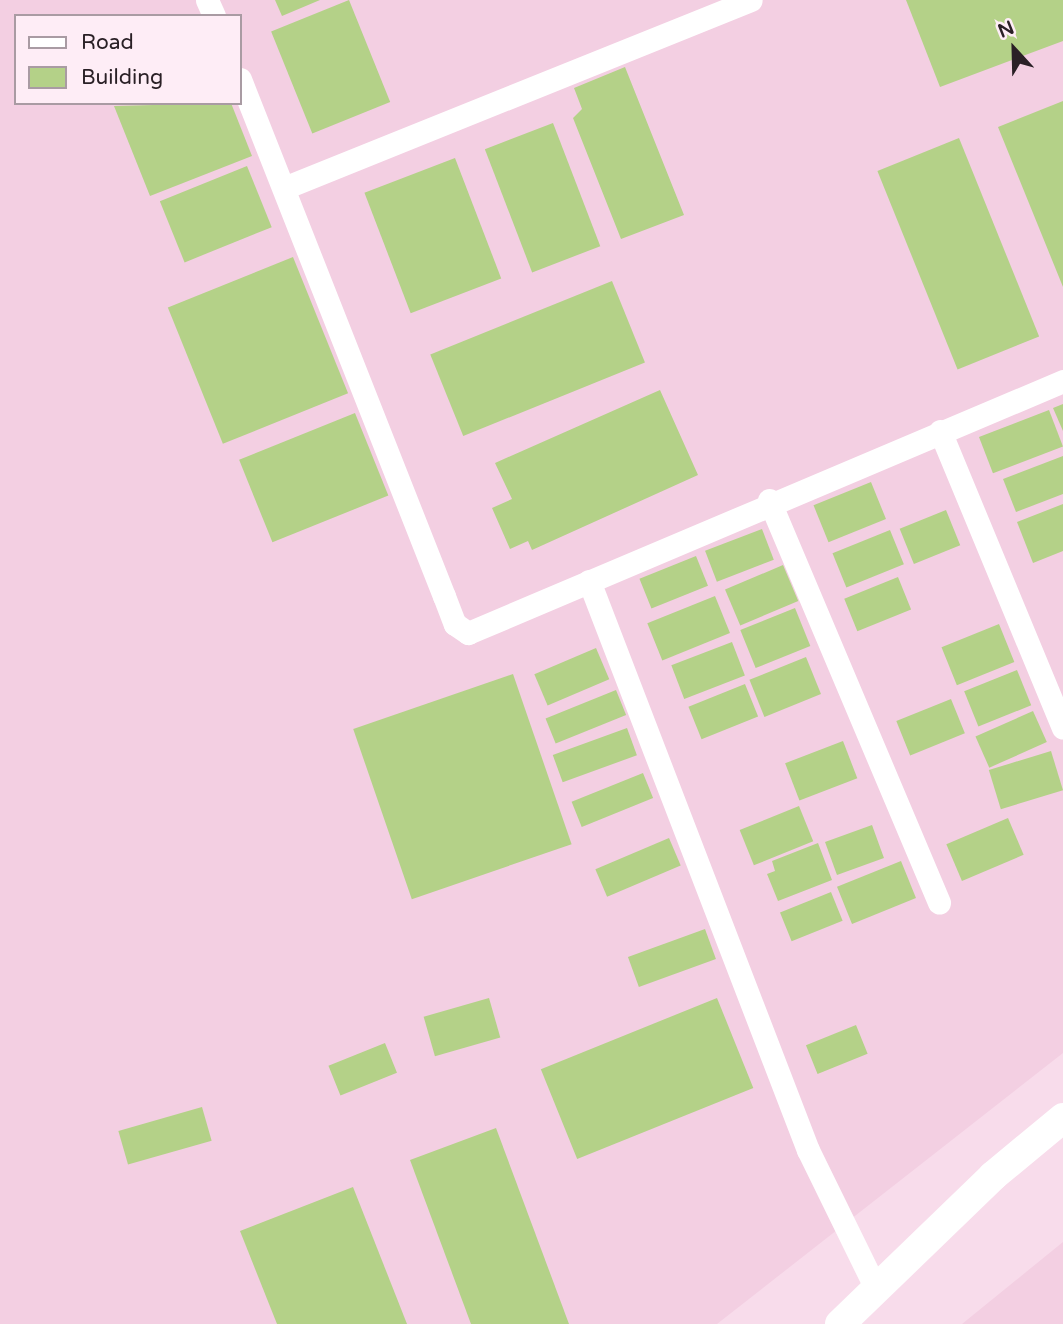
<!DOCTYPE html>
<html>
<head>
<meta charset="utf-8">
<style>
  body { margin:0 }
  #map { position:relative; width:1063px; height:1324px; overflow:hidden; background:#f8dceb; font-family:"Varela Round",sans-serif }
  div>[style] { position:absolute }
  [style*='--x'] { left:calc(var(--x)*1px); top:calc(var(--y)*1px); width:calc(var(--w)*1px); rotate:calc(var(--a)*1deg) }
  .built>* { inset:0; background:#f3cfe2 }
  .building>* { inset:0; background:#b4d188; transform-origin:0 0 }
  .minor>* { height:23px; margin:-11.5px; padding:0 11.5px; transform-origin:11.5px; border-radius:11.5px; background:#fff }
  .tertiary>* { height:30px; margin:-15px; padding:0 15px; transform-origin:15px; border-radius:15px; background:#fff }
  span { translate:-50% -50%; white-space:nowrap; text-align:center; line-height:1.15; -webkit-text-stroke:5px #feedf6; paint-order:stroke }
  .legend { position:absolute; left:14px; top:14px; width:228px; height:91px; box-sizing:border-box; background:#feedf6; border:2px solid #a99ba3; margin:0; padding:9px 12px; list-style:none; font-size:21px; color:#2a2026 }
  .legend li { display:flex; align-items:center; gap:14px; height:35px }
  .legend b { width:35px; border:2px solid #a99ba3 }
  .north { position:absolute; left:979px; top:14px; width:70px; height:70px; -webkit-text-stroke:5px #feedf6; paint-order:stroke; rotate:338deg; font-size:19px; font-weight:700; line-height:28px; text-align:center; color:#2a2026 }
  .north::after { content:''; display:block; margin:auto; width:24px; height:32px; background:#2a2026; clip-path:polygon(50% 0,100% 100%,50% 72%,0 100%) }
</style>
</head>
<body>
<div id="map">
  <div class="built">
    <div style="clip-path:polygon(evenodd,0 0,1063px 0,1063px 1053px,717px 1324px,0 1324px,0 0,16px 16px,240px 16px,240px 103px,16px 103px,16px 16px)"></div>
    <div style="clip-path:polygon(1063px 1241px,1063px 1324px,962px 1324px,1063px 1242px)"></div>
  </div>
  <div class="building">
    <div style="clip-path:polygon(275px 0,320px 0,282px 16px)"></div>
    <div style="left:349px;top:0;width:110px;height:84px;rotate:68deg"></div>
    <div style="clip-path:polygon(906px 0,1063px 0,1063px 41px,940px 87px)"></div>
    <div style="clip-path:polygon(625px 67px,684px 215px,621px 239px,573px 118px,582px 109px,574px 88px)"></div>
    <div style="clip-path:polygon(1063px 101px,1063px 287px,998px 127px)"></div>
    <div style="clip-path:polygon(231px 103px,252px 156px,150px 196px,114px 106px)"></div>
    <div style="left:553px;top:123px;width:132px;height:73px;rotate:69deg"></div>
    <div style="left:959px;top:138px;width:214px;height:88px;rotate:68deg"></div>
    <div style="left:455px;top:158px;width:129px;height:97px;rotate:69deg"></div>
    <div style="left:247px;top:166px;width:66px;height:94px;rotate:68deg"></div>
    <div style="left:293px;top:257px;width:147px;height:135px;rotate:68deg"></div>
    <div style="left:612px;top:281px;width:88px;height:196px;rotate:68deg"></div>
    <div style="clip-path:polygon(660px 390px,698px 475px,532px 550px,528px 541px,510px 549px,492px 508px,512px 499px,495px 463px)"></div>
    <div style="clip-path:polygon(1063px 404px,1063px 431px,1053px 408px)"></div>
    <div style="left:1049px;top:410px;width:39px;height:75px;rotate:69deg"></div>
    <div style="left:355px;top:413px;width:89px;height:125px;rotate:68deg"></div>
    <div style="clip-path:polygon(1063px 456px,1063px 494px,1016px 512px,1003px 479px)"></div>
    <div style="left:871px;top:482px;width:40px;height:62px;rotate:68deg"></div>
    <div style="clip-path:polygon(1063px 504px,1063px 551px,1033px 563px,1017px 522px)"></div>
    <div style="left:946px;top:510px;width:38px;height:50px;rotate:68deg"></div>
    <div style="left:762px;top:529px;width:33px;height:61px;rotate:69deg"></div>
    <div style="left:890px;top:530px;width:37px;height:62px;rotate:68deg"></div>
    <div style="left:696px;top:556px;width:32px;height:61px;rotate:68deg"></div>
    <div style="left:783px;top:565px;width:39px;height:63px;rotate:67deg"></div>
    <div style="left:898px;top:577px;width:35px;height:58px;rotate:68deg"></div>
    <div style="left:715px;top:596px;width:40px;height:73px;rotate:68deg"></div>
    <div style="left:795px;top:608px;width:41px;height:59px;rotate:68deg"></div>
    <div style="left:999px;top:624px;width:41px;height:62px;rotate:68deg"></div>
    <div style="left:732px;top:642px;width:36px;height:65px;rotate:69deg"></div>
    <div style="left:596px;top:648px;width:34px;height:67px;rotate:67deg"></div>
    <div style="left:806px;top:657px;width:40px;height:61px;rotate:68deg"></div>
    <div style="left:1017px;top:670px;width:38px;height:57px;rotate:68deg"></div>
    <div style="left:513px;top:674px;width:180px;height:169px;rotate:71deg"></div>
    <div style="left:745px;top:684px;width:35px;height:61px;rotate:68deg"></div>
    <div style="left:616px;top:690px;width:27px;height:76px;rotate:68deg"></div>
    <div style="left:951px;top:699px;width:37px;height:59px;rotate:68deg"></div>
    <div style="left:1033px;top:711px;width:34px;height:63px;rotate:66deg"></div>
    <div style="left:627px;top:728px;width:29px;height:79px;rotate:70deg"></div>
    <div style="left:843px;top:741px;width:40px;height:62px;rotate:69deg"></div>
    <div style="left:1051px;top:751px;width:41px;height:65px;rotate:73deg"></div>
    <div style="left:643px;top:773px;width:27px;height:77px;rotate:68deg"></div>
    <div style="left:799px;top:806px;width:38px;height:64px;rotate:68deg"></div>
    <div style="left:1008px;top:818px;width:40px;height:67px;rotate:67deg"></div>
    <div style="left:872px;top:825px;width:35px;height:50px;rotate:70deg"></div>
    <div style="left:669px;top:838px;width:30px;height:80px;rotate:67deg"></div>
    <div style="clip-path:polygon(818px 843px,832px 880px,778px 901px,767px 874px,775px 871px,772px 861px)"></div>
    <div style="left:901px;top:861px;width:40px;height:69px;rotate:68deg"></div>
    <div style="left:831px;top:892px;width:31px;height:55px;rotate:68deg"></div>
    <div style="left:705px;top:929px;width:32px;height:82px;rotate:70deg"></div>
    <div style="left:489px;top:998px;width:41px;height:68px;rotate:74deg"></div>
    <div style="left:717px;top:998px;width:97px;height:190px;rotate:68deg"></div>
    <div style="left:856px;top:1025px;width:31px;height:54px;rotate:68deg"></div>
    <div style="left:385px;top:1043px;width:32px;height:61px;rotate:68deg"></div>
    <div style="left:202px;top:1107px;width:35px;height:87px;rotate:74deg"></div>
    <div style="clip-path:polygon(496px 1128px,569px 1324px,471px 1324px,410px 1160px)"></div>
    <div style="clip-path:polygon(353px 1187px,407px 1324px,277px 1324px,240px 1231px)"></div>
  </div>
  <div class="minor">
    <div style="--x:207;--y:0;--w:17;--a:66"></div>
    <div style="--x:240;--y:79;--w:556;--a:68.47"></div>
    <div style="--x:444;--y:596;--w:30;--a:69"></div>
    <div style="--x:455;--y:624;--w:16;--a:35"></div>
    <div style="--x:468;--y:633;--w:646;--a:-22.95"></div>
    <div style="--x:284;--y:188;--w:503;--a:-21.93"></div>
    <div style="--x:940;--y:431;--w:321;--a:67.5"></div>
    <div style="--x:769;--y:500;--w:437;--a:67.1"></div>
    <div style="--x:589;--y:581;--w:610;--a:68.95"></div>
    <div style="--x:808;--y:1150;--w:155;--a:63.9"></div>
  </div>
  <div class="tertiary">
    <div style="--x:840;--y:1324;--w:213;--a:-44"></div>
    <div style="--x:993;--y:1176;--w:91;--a:-39.6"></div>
  </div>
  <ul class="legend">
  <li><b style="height:9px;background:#fff"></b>Road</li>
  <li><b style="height:19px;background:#b4d188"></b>Building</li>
  </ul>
  <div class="north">N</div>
</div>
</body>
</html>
